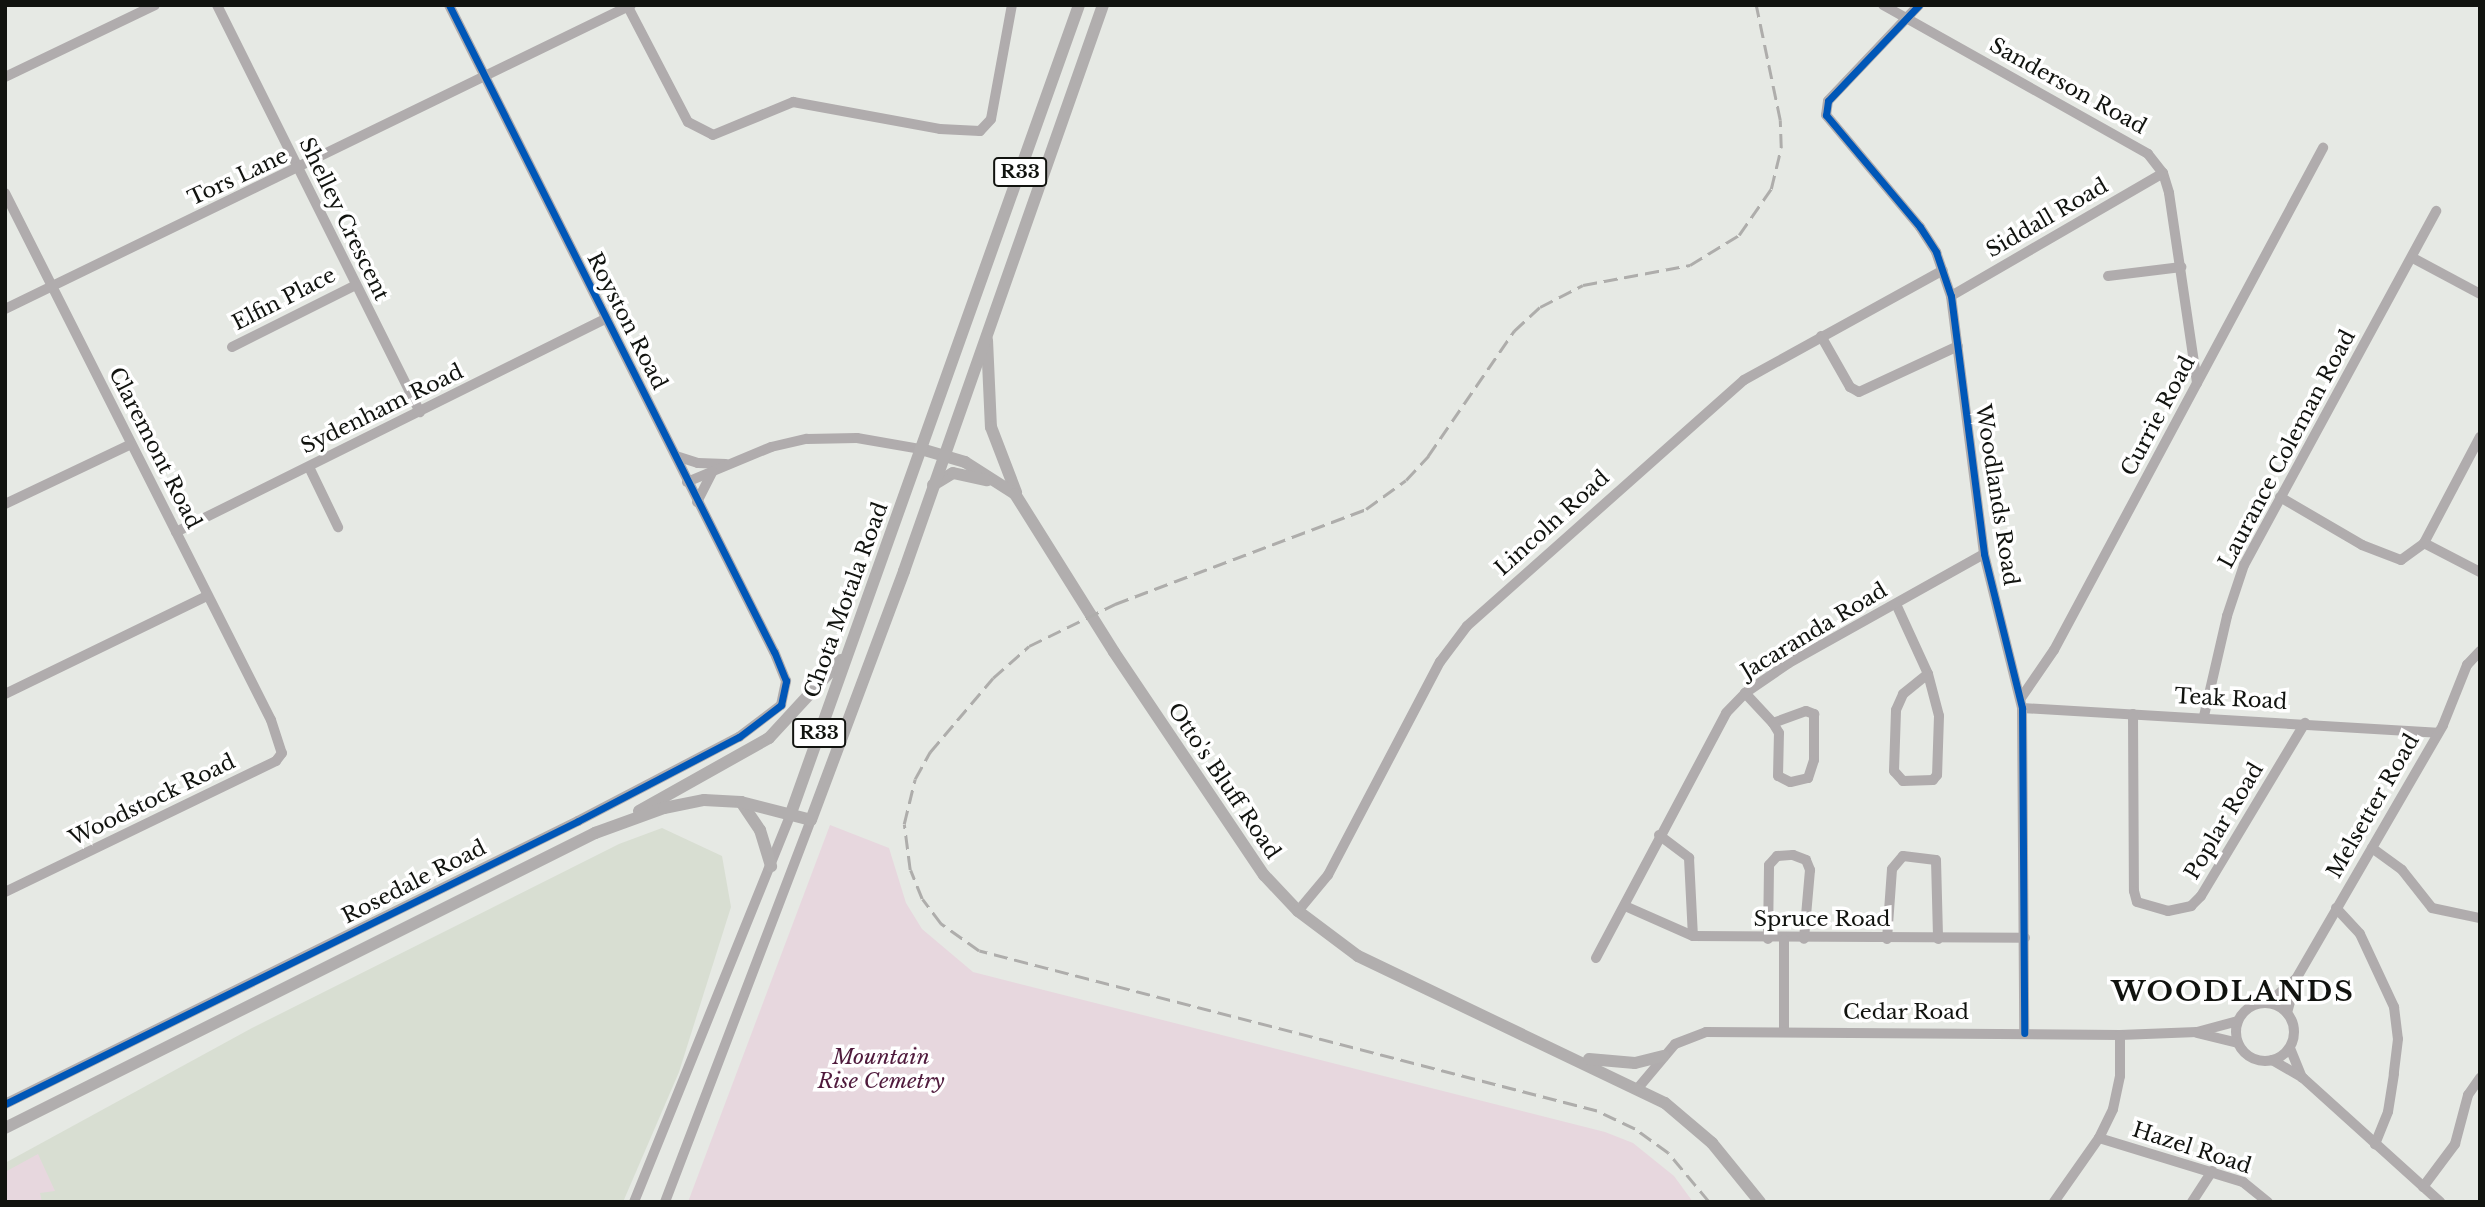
<!DOCTYPE html>
<html>
<head>
<meta charset="utf-8">
<style>
  body { margin:0 }
  #map { position:relative; width:2485px; height:1207px; overflow:hidden; background:#e6e9e4; font-family:"Libre Baskerville",serif }
  div>[style] { position:absolute }
  [style*='--x'] { left:calc(var(--x)*1px); top:calc(var(--y)*1px); width:calc(var(--w)*1px); rotate:calc(var(--a)*1deg) }
  .built>* { inset:0; background:#d8ded2 }
  .green>* { inset:0; background:#e7d7de }
  .minor>* { height:10px; margin:-5px; padding:0 5px; transform-origin:5px; border-radius:5px; background:#b0acad }
  .minor>.ring { margin:-5px; padding:0; box-sizing:content-box; background:none; border:10px solid #b0acad; border-radius:50% }
  .major>* { height:12px; margin:-6px; padding:0 6px; transform-origin:6px; border-radius:6px; background:#b1aeae }
  .rail>* { height:2.5px; margin-top:-1.25px; transform-origin:0; background:repeating-linear-gradient(90deg,#aeadab 0 14px,transparent 0 21px) }
  .cycleway>* { height:7px; margin:-3.5px; padding:0 3.5px; transform-origin:3.5px; border-radius:3.5px; background:#0057b8 }
  span { translate:-50% -50%; white-space:nowrap; text-align:center; line-height:1.15; -webkit-text-stroke:7px #fff; paint-order:stroke }
  .shield-label span { padding:2px 5px; background:#fff; border:2px solid; border-radius:5px; -webkit-text-stroke-width:0 }
  .shield-label { font-size:19px; color:#11130f; font-weight:700 }
  .street-label { font-size:21px; color:#11130f }
  .park-label { font-size:21px; color:#4f1a3c; font-style:italic }
  .district-label { font-size:28px; color:#11130f; font-weight:700; letter-spacing:2px }
  .frame { position:absolute; inset:0; border:7px solid #11130f; pointer-events:none }
</style>
</head>
<body>
<div id="map">
  <div class="built">
    <div style="clip-path:polygon(662px 828px,722px 856px,731px 907px,679px 1072px,623px 1202px,5px 1202px,5px 1163px,252px 1028px,619px 844px)"></div>
  </div>
  <div class="green">
    <div style="clip-path:polygon(830px 825px,889px 848px,906px 903px,922px 929px,973px 972px,1605px 1132px,1633px 1143px,1674px 1176px,1693px 1202px,688px 1202px)"></div>
    <div style="clip-path:polygon(38px 1154px,55px 1191px,40px 1193px,42px 1202px,5px 1202px,5px 1172px)"></div>
  </div>
  <div class="minor">
    <div style="--x:217;--y:5;--w:455;--a:63.5"></div>
    <div style="--x:627;--y:5;--w:132;--a:62.5"></div>
    <div style="--x:688;--y:122;--w:28;--a:27"></div>
    <div style="--x:713;--y:135;--w:87;--a:-22.4"></div>
    <div style="--x:793;--y:102;--w:149;--a:10.4"></div>
    <div style="--x:940;--y:129;--w:40;--a:2.9"></div>
    <div style="--x:980;--y:131;--w:16;--a:-47"></div>
    <div style="--x:991;--y:119;--w:116;--a:-79.6"></div>
    <div style="--x:1883;--y:5;--w:304;--a:29.3"></div>
    <div style="--x:2148;--y:154;--w:24;--a:52"></div>
    <div style="--x:2163;--y:173;--w:21;--a:73"></div>
    <div style="--x:2169;--y:193;--w:192;--a:81.6"></div>
    <div style="--x:1919;--y:5;--w:132;--a:133.5"></div>
    <div style="--x:1828;--y:101;--w:14;--a:98"></div>
    <div style="--x:1826;--y:115;--w:146;--a:50"></div>
    <div style="--x:1920;--y:227;--w:30;--a:57"></div>
    <div style="--x:1936;--y:252;--w:46;--a:71.2"></div>
    <div style="--x:1951;--y:296;--w:260;--a:82.7"></div>
    <div style="--x:1984;--y:554;--w:159;--a:76.1"></div>
    <div style="--x:2022;--y:708;--w:325;--a:89.6"></div>
    <div style="--x:5;--y:77;--w:166;--a:-25.6"></div>
    <div style="--x:5;--y:193;--w:590;--a:63.22"></div>
    <div style="--x:271;--y:720;--w:35;--a:72"></div>
    <div style="--x:282;--y:753;--w:10;--a:127"></div>
    <div style="--x:276;--y:761;--w:301;--a:154.2"></div>
    <div style="--x:2413;--y:258;--w:76;--a:28.2"></div>
    <div style="--x:2108;--y:276;--w:74;--a:-7"></div>
    <div style="--x:1951;--y:296;--w:245;--a:-30.1"></div>
    <div style="--x:5;--y:309;--w:696;--a:-25.9"></div>
    <div style="--x:1821;--y:336;--w:59;--a:60.4"></div>
    <div style="--x:1850;--y:387;--w:10;--a:29"></div>
    <div style="--x:1859;--y:392;--w:109;--a:-24.9"></div>
    <div style="--x:232;--y:347;--w:136;--a:-26.6"></div>
    <div style="--x:676;--y:456;--w:23;--a:18"></div>
    <div style="--x:698;--y:463;--w:28;--a:2"></div>
    <div style="--x:309;--y:467;--w:67;--a:64.2"></div>
    <div style="--x:687;--y:482;--w:91;--a:-22.6"></div>
    <div style="--x:771;--y:447;--w:37;--a:-13"></div>
    <div style="--x:807;--y:439;--w:50;--a:-1.1"></div>
    <div style="--x:857;--y:438;--w:65;--a:9.8"></div>
    <div style="--x:2280;--y:497;--w:95;--a:30.3"></div>
    <div style="--x:2362;--y:545;--w:42;--a:21"></div>
    <div style="--x:2401;--y:560;--w:29;--a:-36"></div>
    <div style="--x:2424;--y:543;--w:120;--a:-62.2"></div>
    <div style="--x:697;--y:502;--w:34;--a:-63"></div>
    <div style="--x:5;--y:504;--w:137;--a:-25.4"></div>
    <div style="--x:176;--y:532;--w:479;--a:-26.4"></div>
    <div style="--x:2424;--y:543;--w:63;--a:27.4"></div>
    <div style="--x:1896;--y:604;--w:77;--a:65.4"></div>
    <div style="--x:1928;--y:674;--w:43;--a:75.3"></div>
    <div style="--x:1939;--y:716;--w:59;--a:91.9"></div>
    <div style="--x:1937;--y:775;--w:6;--a:129"></div>
    <div style="--x:1933;--y:780;--w:30;--a:178"></div>
    <div style="--x:1903;--y:781;--w:13;--a:-132"></div>
    <div style="--x:1894;--y:771;--w:61;--a:-88.1"></div>
    <div style="--x:1896;--y:710;--w:17;--a:-66"></div>
    <div style="--x:1903;--y:694;--w:32;--a:-39"></div>
    <div style="--x:1745;--y:693;--w:41;--a:47"></div>
    <div style="--x:1773;--y:723;--w:35;--a:-20"></div>
    <div style="--x:1806;--y:711;--w:9;--a:21"></div>
    <div style="--x:1814;--y:714;--w:46;--a:90"></div>
    <div style="--x:1814;--y:760;--w:19;--a:108"></div>
    <div style="--x:1808;--y:778;--w:18;--a:167"></div>
    <div style="--x:1790;--y:782;--w:13;--a:-153"></div>
    <div style="--x:1778;--y:776;--w:43;--a:-88.7"></div>
    <div style="--x:1779;--y:733;--w:12;--a:-121"></div>
    <div style="--x:5;--y:694;--w:225;--a:-25.9"></div>
    <div style="--x:2021;--y:698;--w:58;--a:-55.5"></div>
    <div style="--x:2054;--y:650;--w:570;--a:-61.82"></div>
    <div style="--x:2022;--y:708;--w:416;--a:3.4"></div>
    <div style="--x:2133;--y:714;--w:177;--a:89.7"></div>
    <div style="--x:2134;--y:891;--w:11;--a:75"></div>
    <div style="--x:2137;--y:902;--w:32;--a:16"></div>
    <div style="--x:2168;--y:911;--w:24;--a:-12"></div>
    <div style="--x:2191;--y:906;--w:14;--a:-45"></div>
    <div style="--x:2201;--y:896;--w:202;--a:-59"></div>
    <div style="--x:2204;--y:716;--w:103;--a:-77"></div>
    <div style="--x:2227;--y:616;--w:54;--a:-71.6"></div>
    <div style="--x:2244;--y:565;--w:403;--a:-61.5"></div>
    <div style="--x:1659;--y:835;--w:38;--a:37"></div>
    <div style="--x:1689;--y:858;--w:78;--a:87.1"></div>
    <div style="--x:2372;--y:848;--w:37;--a:36"></div>
    <div style="--x:2402;--y:870;--w:48;--a:51.7"></div>
    <div style="--x:2432;--y:908;--w:49;--a:11.8"></div>
    <div style="--x:1625;--y:906;--w:74;--a:23.8"></div>
    <div style="--x:1693;--y:936;--w:332;--a:0.3"></div>
    <div style="--x:2336;--y:908;--w:35;--a:47"></div>
    <div style="--x:2360;--y:934;--w:81;--a:65"></div>
    <div style="--x:2394;--y:1007;--w:32;--a:83"></div>
    <div style="--x:2398;--y:1039;--w:35;--a:97"></div>
    <div style="--x:2394;--y:1074;--w:38;--a:99"></div>
    <div style="--x:2388;--y:1112;--w:35;--a:112"></div>
    <div style="--x:1298;--y:911;--w:47;--a:-50.2"></div>
    <div style="--x:1328;--y:875;--w:241;--a:-62.3"></div>
    <div style="--x:1440;--y:662;--w:45;--a:-53.1"></div>
    <div style="--x:1467;--y:626;--w:370;--a:-41.6"></div>
    <div style="--x:1744;--y:380;--w:227;--a:-28.9"></div>
    <div style="--x:1768;--y:939;--w:74;--a:-89.2"></div>
    <div style="--x:1769;--y:865;--w:12;--a:-48"></div>
    <div style="--x:1777;--y:856;--w:16;--a:-4"></div>
    <div style="--x:1793;--y:855;--w:14;--a:21"></div>
    <div style="--x:1806;--y:860;--w:11;--a:68"></div>
    <div style="--x:1810;--y:870;--w:69;--a:95"></div>
    <div style="--x:1887;--y:939;--w:70;--a:-85.9"></div>
    <div style="--x:1892;--y:869;--w:17;--a:-50"></div>
    <div style="--x:1903;--y:856;--w:33;--a:7"></div>
    <div style="--x:1936;--y:860;--w:79;--a:88.5"></div>
    <div style="--x:1596;--y:958;--w:277;--a:-62"></div>
    <div style="--x:1726;--y:713;--w:28;--a:-46"></div>
    <div style="--x:1745;--y:693;--w:53;--a:-34.3"></div>
    <div style="--x:1789;--y:663;--w:223;--a:-29.2"></div>
    <div style="--x:2268;--y:1003;--w:37;--a:-41"></div>
    <div class="ring" style="left:2236px;top:1003px;width:48px;height:48px"></div>
    <div style="--x:2287;--y:1013;--w:35;--a:-75"></div>
    <div style="--x:2296;--y:979;--w:293;--a:-59.9"></div>
    <div style="--x:2443;--y:725;--w:65;--a:-68.2"></div>
    <div style="--x:2467;--y:665;--w:19;--a:-47"></div>
    <div style="--x:1784;--y:1031;--w:91;--a:-90"></div>
    <div style="--x:2197;--y:1033;--w:42;--a:13.7"></div>
    <div style="--x:2290;--y:1048;--w:32;--a:68"></div>
    <div style="--x:2272;--y:1060;--w:36;--a:30"></div>
    <div style="--x:2303;--y:1078;--w:185;--a:42.1"></div>
    <div style="--x:1638;--y:1088;--w:57;--a:-49.9"></div>
    <div style="--x:1675;--y:1044;--w:33;--a:-21"></div>
    <div style="--x:1706;--y:1032;--w:414;--a:0.4"></div>
    <div style="--x:2120;--y:1035;--w:77;--a:-2.2"></div>
    <div style="--x:2197;--y:1032;--w:42;--a:-15"></div>
    <div style="--x:5;--y:1104;--w:639;--a:-26.28"></div>
    <div style="--x:578;--y:821;--w:182;--a:-27.6"></div>
    <div style="--x:739;--y:737;--w:53;--a:-37.3"></div>
    <div style="--x:781;--y:705;--w:25;--a:-78"></div>
    <div style="--x:786;--y:681;--w:31;--a:-112"></div>
    <div style="--x:774;--y:652;--w:724;--a:-116.67"></div>
    <div style="--x:2099;--y:1138;--w:151;--a:17"></div>
    <div style="--x:2243;--y:1182;--w:32;--a:39"></div>
    <div style="--x:2423;--y:1187;--w:54;--a:-53.3"></div>
    <div style="--x:2455;--y:1144;--w:51;--a:-75.1"></div>
    <div style="--x:2468;--y:1095;--w:21;--a:-55"></div>
    <div style="--x:634;--y:1202;--w:419;--a:-68"></div>
    <div style="--x:665;--y:1202;--w:409;--a:-69.1"></div>
    <div style="--x:2054;--y:1202;--w:78;--a:-54.9"></div>
    <div style="--x:2099;--y:1138;--w:32;--a:-64"></div>
    <div style="--x:2113;--y:1109;--w:34;--a:-78"></div>
    <div style="--x:2120;--y:1076;--w:41;--a:-90"></div>
    <div style="--x:2192;--y:1202;--w:37;--a:-57"></div>
  </div>
  <div class="major">
    <div style="--x:987;--y:340;--w:87;--a:87.4"></div>
    <div style="--x:991;--y:427;--w:70;--a:69"></div>
    <div style="--x:921;--y:449;--w:46;--a:16.5"></div>
    <div style="--x:965;--y:462;--w:59;--a:32.6"></div>
    <div style="--x:1015;--y:494;--w:186;--a:57.9"></div>
    <div style="--x:1114;--y:652;--w:269;--a:56.1"></div>
    <div style="--x:1264;--y:875;--w:50;--a:46.6"></div>
    <div style="--x:1298;--y:911;--w:75;--a:36.9"></div>
    <div style="--x:1358;--y:956;--w:340;--a:25.6"></div>
    <div style="--x:1665;--y:1103;--w:62;--a:40.4"></div>
    <div style="--x:1712;--y:1143;--w:76;--a:50.9"></div>
    <div style="--x:933;--y:485;--w:23;--a:-31"></div>
    <div style="--x:953;--y:473;--w:35;--a:12"></div>
    <div style="--x:741;--y:802;--w:34;--a:56"></div>
    <div style="--x:760;--y:830;--w:38;--a:73"></div>
    <div style="--x:639;--y:811;--w:149;--a:-29.3"></div>
    <div style="--x:769;--y:738;--w:106;--a:-47.3"></div>
    <div style="--x:791;--y:813;--w:858;--a:-70.38"></div>
    <div style="--x:1589;--y:1059;--w:46;--a:5"></div>
    <div style="--x:1635;--y:1063;--w:29;--a:-14"></div>
    <div style="--x:5;--y:1128;--w:660;--a:-26.57"></div>
    <div style="--x:595;--y:833;--w:73;--a:-19.9"></div>
    <div style="--x:664;--y:808;--w:41;--a:-11.3"></div>
    <div style="--x:704;--y:800;--w:37;--a:3"></div>
    <div style="--x:741;--y:802;--w:72;--a:14.4"></div>
    <div style="--x:811;--y:820;--w:266;--a:-69.5"></div>
    <div style="--x:904;--y:571;--w:600;--a:-70.63"></div>
  </div>
  <div class="rail">
    <div style="--x:1709;--y:1202;--w:64;--a:-129.9"></div>
    <div style="--x:1668;--y:1153;--w:41;--a:-144"></div>
    <div style="--x:1635;--y:1129;--w:42;--a:-154.7"></div>
    <div style="--x:1597;--y:1111;--w:638;--a:-165.48"></div>
    <div style="--x:979;--y:951;--w:47;--a:-144.6"></div>
    <div style="--x:941;--y:924;--w:31;--a:-127"></div>
    <div style="--x:922;--y:899;--w:31;--a:-112"></div>
    <div style="--x:910;--y:870;--w:46;--a:-97.4"></div>
    <div style="--x:904;--y:824;--w:46;--a:-76.3"></div>
    <div style="--x:915;--y:779;--w:31;--a:-61"></div>
    <div style="--x:930;--y:752;--w:97;--a:-49.6"></div>
    <div style="--x:993;--y:678;--w:48;--a:-41.6"></div>
    <div style="--x:1029;--y:646;--w:96;--a:-26"></div>
    <div style="--x:1115;--y:604;--w:268;--a:-20.7"></div>
    <div style="--x:1366;--y:509;--w:49;--a:-35.9"></div>
    <div style="--x:1406;--y:480;--w:33;--a:-47"></div>
    <div style="--x:1428;--y:456;--w:152;--a:-55.5"></div>
    <div style="--x:1514;--y:331;--w:35;--a:-43"></div>
    <div style="--x:1540;--y:307;--w:48;--a:-27.1"></div>
    <div style="--x:1583;--y:285;--w:109;--a:-10.6"></div>
    <div style="--x:1690;--y:265;--w:57;--a:-31.5"></div>
    <div style="--x:1739;--y:235;--w:56;--a:-55.2"></div>
    <div style="--x:1771;--y:189;--w:42;--a:-76.3"></div>
    <div style="--x:1781;--y:148;--w:28;--a:-92"></div>
    <div style="--x:1780;--y:120;--w:117;--a:-101.8"></div>
  </div>
  <div class="cycleway">
    <div style="--x:1919;--y:5;--w:132;--a:133.5"></div>
    <div style="--x:1828;--y:101;--w:14;--a:98"></div>
    <div style="--x:1826;--y:115;--w:146;--a:50"></div>
    <div style="--x:1920;--y:227;--w:30;--a:57"></div>
    <div style="--x:1936;--y:252;--w:46;--a:71.2"></div>
    <div style="--x:1951;--y:296;--w:260;--a:82.7"></div>
    <div style="--x:1984;--y:554;--w:159;--a:76.1"></div>
    <div style="--x:2022;--y:708;--w:325;--a:89.6"></div>
    <div style="--x:5;--y:1104;--w:639;--a:-26.28"></div>
    <div style="--x:578;--y:821;--w:182;--a:-27.6"></div>
    <div style="--x:739;--y:737;--w:53;--a:-37.3"></div>
    <div style="--x:781;--y:705;--w:25;--a:-78"></div>
    <div style="--x:786;--y:681;--w:31;--a:-112"></div>
    <div style="--x:774;--y:652;--w:724;--a:-116.67"></div>
  </div>
  <div class="shield-label">
    <span style="left:1020px;top:172px">R33</span>
    <span style="left:819px;top:733px">R33</span>
  </div>
  <div class="street-label">
    <span style="left:2068px;top:86px;rotate:29deg">Sanderson Road</span>
    <span style="left:238px;top:177px;rotate:-25deg">Tors Lane</span>
    <span style="left:2047px;top:218px;rotate:-30deg">Siddall Road</span>
    <span style="left:344px;top:219px;rotate:64deg">Shelley Crescent</span>
    <span style="left:284px;top:299px;rotate:-27deg">Elfin Place</span>
    <span style="left:627px;top:321px;rotate:63deg">Royston Road</span>
    <span style="left:382px;top:409px;rotate:-26deg">Sydenham Road</span>
    <span style="left:2158px;top:416px;rotate:-62deg">Currie Road</span>
    <span style="left:155px;top:448px;rotate:63deg">Claremont Road</span>
    <span style="left:2287px;top:449px;rotate:-62deg">Laurance Coleman Road</span>
    <span style="left:1997px;top:495px;rotate:81deg">Woodlands Road</span>
    <span style="left:1552px;top:523px;rotate:-42deg">Lincoln Road</span>
    <span style="left:846px;top:600px;rotate:-70deg">Chota Motala Road</span>
    <span style="left:1814px;top:631px;rotate:-31deg">Jacaranda Road</span>
    <span style="left:2231px;top:699px;rotate:3deg">Teak Road</span>
    <span style="left:1224px;top:781px;rotate:56deg">Otto's Bluff Road</span>
    <span style="left:152px;top:800px;rotate:-26deg">Woodstock Road</span>
    <span style="left:2373px;top:806px;rotate:-60deg">Melsetter Road</span>
    <span style="left:2224px;top:821px;rotate:-59deg">Poplar Road</span>
    <span style="left:414px;top:882px;rotate:-27deg">Rosedale Road</span>
    <span style="left:1822px;top:919px">Spruce Road</span>
    <span style="left:1906px;top:1012px">Cedar Road</span>
    <span style="left:2192px;top:1148px;rotate:18deg">Hazel Road</span>
  </div>
  <div class="park-label">
    <span style="left:881px;top:1069px">Mountain<br>Rise Cemetry</span>
  </div>
  <div class="district-label">
    <span style="left:2233px;top:992px">WOODLANDS</span>
  </div>
  <div class="frame"></div>
</div>
</body>
</html>
